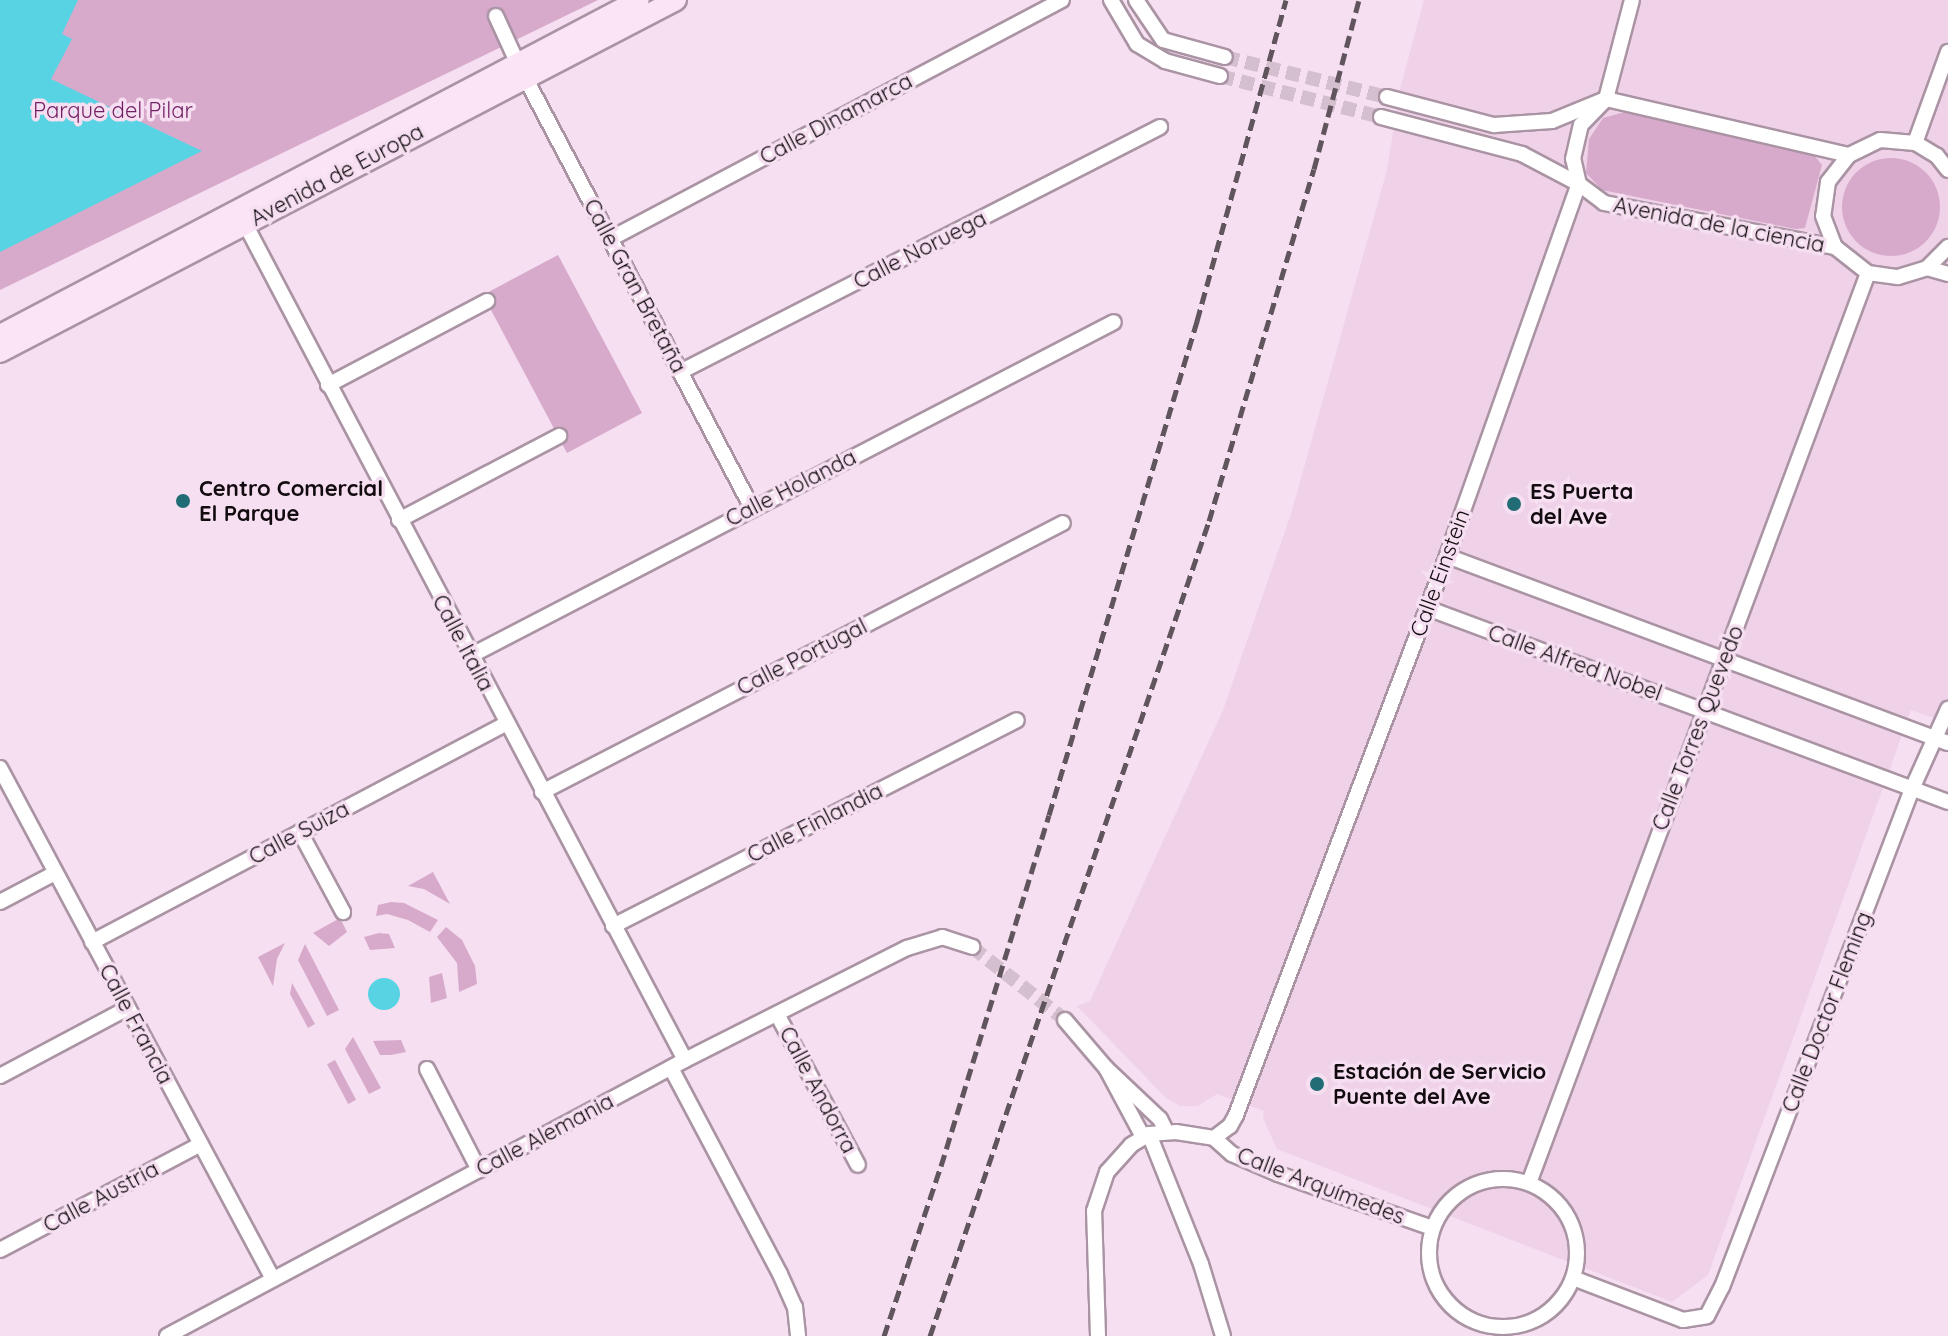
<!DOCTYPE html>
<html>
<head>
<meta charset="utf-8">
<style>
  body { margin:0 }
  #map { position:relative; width:1948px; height:1336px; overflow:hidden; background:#f6dff0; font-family:Quicksand,sans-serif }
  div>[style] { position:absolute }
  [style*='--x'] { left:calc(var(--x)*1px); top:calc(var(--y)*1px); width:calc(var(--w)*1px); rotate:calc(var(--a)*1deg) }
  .built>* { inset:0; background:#f0d2e8 }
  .green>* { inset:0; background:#d7aacc; transform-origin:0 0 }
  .round { border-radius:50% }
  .water>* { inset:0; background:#58d3e4 }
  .street-tunnel>* { height:14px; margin-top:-7px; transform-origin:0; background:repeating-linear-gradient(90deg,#d4bfce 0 14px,transparent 0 21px) }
  .roads { filter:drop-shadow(2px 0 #aa94a4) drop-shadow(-2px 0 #aa94a4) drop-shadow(0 2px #aa94a4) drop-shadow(0 -2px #aa94a4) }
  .street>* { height:14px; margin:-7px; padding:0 7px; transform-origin:7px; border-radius:7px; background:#fff }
  .street>.ring { margin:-7px; padding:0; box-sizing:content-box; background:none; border:14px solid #fff; border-radius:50% }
  .secondary>* { height:20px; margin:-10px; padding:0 10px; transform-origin:10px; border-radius:10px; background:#fae4f5 }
  .rail>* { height:5px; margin-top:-2.5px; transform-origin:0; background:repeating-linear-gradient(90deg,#60545d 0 12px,transparent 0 18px) }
  .dots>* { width:22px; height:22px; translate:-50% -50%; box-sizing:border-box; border:4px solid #f6dff0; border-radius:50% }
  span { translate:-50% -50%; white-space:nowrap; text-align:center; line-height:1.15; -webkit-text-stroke:7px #f6dff0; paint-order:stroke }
  .park-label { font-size:22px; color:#711f64 }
  .street-label { font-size:22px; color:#120b10 }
  .poi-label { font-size:22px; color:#120b10; font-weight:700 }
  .left { translate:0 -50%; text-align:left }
</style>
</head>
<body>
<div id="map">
  <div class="built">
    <div style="clip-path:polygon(1424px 0,1948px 0,1948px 723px,1911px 710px,1708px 1275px,1672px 1302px,1277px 1149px,1263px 1118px,1264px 1111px,1217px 1094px,1198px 1106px,1180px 1106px,1166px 1098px,1077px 1006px,1090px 1001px,1223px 710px,1291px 514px,1387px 170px,1400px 89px)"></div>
  </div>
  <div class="green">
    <div style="clip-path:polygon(0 0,598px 0,0 290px)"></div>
    <div style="clip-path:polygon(1625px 112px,1813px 154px,1822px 165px,1805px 228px,1795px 229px,1602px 190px,1586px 173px,1589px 139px,1603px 118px)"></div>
    <div class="round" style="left:1842px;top:158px;width:98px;height:98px"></div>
    <div style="left:558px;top:255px;width:179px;height:85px;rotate:62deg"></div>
    <div style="clip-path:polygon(433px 872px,450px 904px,424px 889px,408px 886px)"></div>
    <div style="clip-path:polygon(391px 902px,404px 903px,438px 920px,430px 932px,408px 920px,387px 914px,376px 916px,378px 905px)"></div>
    <div style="clip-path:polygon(340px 918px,347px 932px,329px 946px,313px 933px)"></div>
    <div style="clip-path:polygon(446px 927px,462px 940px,475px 966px,477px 984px,459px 992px,457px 963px,437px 937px)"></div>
    <div style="clip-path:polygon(379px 933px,389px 934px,395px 948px,370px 950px,364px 937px)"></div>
    <div style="clip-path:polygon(285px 943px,277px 959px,273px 986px,258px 957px)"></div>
    <div style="clip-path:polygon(305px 944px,339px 1010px,327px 1016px,298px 960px)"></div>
    <div style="clip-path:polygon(442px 973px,447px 998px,431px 1003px,429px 977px)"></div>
    <div style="clip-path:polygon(292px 983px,315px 1024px,308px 1028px,290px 994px)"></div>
    <div style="clip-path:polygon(353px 1037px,381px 1088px,369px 1094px,345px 1049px)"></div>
    <div style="clip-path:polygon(401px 1040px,406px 1052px,391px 1055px,380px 1055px,373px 1041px)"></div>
    <div style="left:335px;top:1060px;width:45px;height:9px;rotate:62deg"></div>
  </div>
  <div class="water">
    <div style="clip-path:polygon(0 0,78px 0,62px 34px,72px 39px,51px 79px,202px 151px,0 252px)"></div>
    <div class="round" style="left:368px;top:978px;width:32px;height:32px"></div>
  </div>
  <div class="street-tunnel">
    <div style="--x:1225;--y:57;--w:167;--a:13.9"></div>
    <div style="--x:1220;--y:76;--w:166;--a:14.3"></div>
    <div style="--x:972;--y:947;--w:118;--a:38.1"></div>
  </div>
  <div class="roads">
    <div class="street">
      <div style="--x:1111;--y:0;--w:51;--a:59.4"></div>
      <div style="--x:1137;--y:44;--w:33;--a:31"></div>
      <div style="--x:1165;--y:61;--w:57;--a:15.3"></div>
      <div style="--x:1136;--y:0;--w:48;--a:56"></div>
      <div style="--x:1163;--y:40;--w:64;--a:15.3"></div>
      <div style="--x:496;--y:16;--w:53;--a:65.4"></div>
      <div style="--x:518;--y:64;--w:502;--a:62.21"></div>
      <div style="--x:1387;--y:97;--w:111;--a:14.7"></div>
      <div style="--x:1494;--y:125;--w:58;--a:-3.9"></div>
      <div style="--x:1552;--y:121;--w:58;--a:-22.2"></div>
      <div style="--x:1606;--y:99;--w:249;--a:13"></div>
      <div style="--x:1381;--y:117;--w:146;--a:14.7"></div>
      <div style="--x:1522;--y:154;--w:64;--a:27.8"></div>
      <div style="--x:1579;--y:184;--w:31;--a:37"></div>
      <div style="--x:1604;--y:203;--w:235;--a:10.8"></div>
      <div style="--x:1915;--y:143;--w:97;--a:-70.1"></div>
      <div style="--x:1948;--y:170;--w:18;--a:-128"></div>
      <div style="--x:1937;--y:156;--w:26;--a:-149"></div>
      <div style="--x:1915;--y:143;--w:35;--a:-175"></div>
      <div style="--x:1880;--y:140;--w:34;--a:154"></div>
      <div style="--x:1849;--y:155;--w:34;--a:128"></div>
      <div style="--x:1828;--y:182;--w:34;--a:98"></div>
      <div style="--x:1823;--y:216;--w:33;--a:69"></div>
      <div style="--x:1835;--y:247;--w:42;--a:38.2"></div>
      <div style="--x:1868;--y:273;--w:30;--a:8"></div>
      <div style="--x:1898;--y:277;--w:30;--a:-17"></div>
      <div style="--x:1927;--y:268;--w:30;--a:-45"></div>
      <div style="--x:242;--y:218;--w:951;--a:62.25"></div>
      <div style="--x:610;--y:239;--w:511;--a:-27.87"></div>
      <div style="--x:1927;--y:268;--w:22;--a:16"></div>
      <div style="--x:680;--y:372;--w:539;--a:-27.04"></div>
      <div style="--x:328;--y:385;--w:180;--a:-27.8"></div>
      <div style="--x:399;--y:520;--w:181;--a:-27.7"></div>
      <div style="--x:1447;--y:556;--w:535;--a:20.47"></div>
      <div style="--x:1427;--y:608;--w:556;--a:20.42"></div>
      <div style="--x:470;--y:656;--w:725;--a:-27.41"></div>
      <div style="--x:0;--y:768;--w:579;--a:61.89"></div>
      <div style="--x:542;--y:792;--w:586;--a:-27.31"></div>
      <div style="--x:300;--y:832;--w:91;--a:61.7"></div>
      <div style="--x:0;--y:902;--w:62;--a:-27.8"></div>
      <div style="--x:613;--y:926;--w:453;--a:-27"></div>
      <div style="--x:92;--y:942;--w:467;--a:-27.8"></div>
      <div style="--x:777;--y:1014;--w:171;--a:61.8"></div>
      <div style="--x:1065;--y:1020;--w:63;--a:49.5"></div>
      <div style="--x:671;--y:1068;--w:233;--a:62.1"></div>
      <div style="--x:780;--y:1274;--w:36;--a:66"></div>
      <div style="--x:795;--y:1307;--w:29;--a:84"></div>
      <div style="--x:427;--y:1069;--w:114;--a:62.8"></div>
      <div style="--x:0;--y:1076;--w:145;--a:-28"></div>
      <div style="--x:1149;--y:1134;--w:140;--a:68.2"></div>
      <div style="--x:1201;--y:1264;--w:75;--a:73"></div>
      <div style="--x:1143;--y:1137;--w:78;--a:-118.2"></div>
      <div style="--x:1106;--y:1068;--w:74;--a:43.4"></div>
      <div style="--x:1160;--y:1119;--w:13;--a:63"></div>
      <div style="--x:1214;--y:1138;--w:20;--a:-37"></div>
      <div style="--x:1230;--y:1126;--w:13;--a:-61"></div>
      <div style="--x:1236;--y:1115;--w:597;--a:-69.32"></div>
      <div style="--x:1447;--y:556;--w:395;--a:-70.5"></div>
      <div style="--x:1579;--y:184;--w:26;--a:-103"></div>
      <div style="--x:1573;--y:159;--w:35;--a:-77"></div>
      <div style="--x:1581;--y:125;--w:36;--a:-46"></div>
      <div style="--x:1606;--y:99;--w:102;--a:-75.3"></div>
      <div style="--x:1214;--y:1138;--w:24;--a:42"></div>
      <div style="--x:1232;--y:1154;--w:50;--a:23.5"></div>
      <div style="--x:1278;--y:1174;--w:163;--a:19.3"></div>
      <div class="ring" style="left:1429px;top:1179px;width:134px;height:134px"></div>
      <div style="--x:1529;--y:1183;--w:971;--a:-69.57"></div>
      <div style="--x:0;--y:1250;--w:227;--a:-27.8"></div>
      <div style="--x:1573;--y:1278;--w:118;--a:20.9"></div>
      <div style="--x:1683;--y:1320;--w:24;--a:-9"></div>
      <div style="--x:1707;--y:1316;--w:33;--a:-63"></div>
      <div style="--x:1722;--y:1287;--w:533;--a:-69.12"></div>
      <div style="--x:1912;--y:789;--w:88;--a:-65.8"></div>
      <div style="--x:167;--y:1336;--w:587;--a:-28.05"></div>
      <div style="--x:685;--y:1060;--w:249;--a:-26.8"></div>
      <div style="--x:907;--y:948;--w:37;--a:-17"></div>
      <div style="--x:942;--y:937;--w:32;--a:18"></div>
      <div style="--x:1098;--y:1336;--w:125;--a:-91.8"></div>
      <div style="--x:1094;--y:1211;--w:41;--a:-71.6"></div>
      <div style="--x:1107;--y:1172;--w:36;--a:-48"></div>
      <div style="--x:1131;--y:1145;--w:21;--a:-31"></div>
      <div style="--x:1149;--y:1134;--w:27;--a:-4"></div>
      <div style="--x:1176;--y:1132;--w:38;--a:9"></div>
    </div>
    <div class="secondary">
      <div style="--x:0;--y:335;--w:721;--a:-27.67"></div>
      <div style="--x:0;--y:352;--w:762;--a:-27.51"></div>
    </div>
  </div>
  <div class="rail">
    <div style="--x:884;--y:1336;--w:179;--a:-71.5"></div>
    <div style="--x:941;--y:1166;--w:367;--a:-72.9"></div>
    <div style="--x:1049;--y:815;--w:516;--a:-73.32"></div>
    <div style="--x:1197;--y:321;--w:333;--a:-74.5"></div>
    <div style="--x:930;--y:1336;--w:861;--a:-71.1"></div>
    <div style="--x:1209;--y:521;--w:367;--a:-73.4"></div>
    <div style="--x:1314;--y:169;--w:175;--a:-75.1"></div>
  </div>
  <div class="dots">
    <div style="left:183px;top:501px;background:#226c75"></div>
    <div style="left:1514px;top:504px;background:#226c75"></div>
    <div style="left:1317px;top:1084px;background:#226c75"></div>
  </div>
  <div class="park-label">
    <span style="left:113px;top:111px">Parque del Pilar</span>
  </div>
  <div class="street-label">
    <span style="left:836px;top:119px;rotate:-28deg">Calle Dinamarca</span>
    <span style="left:337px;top:175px;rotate:-28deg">Avenida de Europa</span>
    <span style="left:1719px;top:225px;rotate:11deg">Avenida de la ciencia</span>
    <span style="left:920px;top:250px;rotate:-27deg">Calle Noruega</span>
    <span style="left:635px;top:286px;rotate:62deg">Calle Gran Bretaña</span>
    <span style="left:791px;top:488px;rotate:-27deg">Calle Holanda</span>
    <span style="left:1440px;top:573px;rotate:-70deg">Calle Einstein</span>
    <span style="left:463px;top:643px;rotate:62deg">Calle Italia</span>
    <span style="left:802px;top:657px;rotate:-27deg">Calle Portugal</span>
    <span style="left:1575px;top:663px;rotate:20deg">Calle Alfred Nobel</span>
    <span style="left:1698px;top:728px;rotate:-69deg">Calle Torres Quevedo</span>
    <span style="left:815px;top:823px;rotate:-27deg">Calle Finlandia</span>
    <span style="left:299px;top:833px;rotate:-28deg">Calle Suiza</span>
    <span style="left:1827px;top:1012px;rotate:-69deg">Calle Doctor Fleming</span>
    <span style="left:136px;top:1024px;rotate:62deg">Calle Francia</span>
    <span style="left:818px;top:1090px;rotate:62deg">Calle Andorra</span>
    <span style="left:545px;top:1135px;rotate:-28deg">Calle Alemania</span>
    <span style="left:1321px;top:1186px;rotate:21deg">Calle Arquímedes</span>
    <span style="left:101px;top:1197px;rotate:-28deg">Calle Austria</span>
  </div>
  <div class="poi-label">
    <span class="left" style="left:199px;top:501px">Centro Comercial<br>El Parque</span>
    <span class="left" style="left:1530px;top:504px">ES Puerta<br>del Ave</span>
    <span class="left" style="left:1333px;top:1084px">Estación de Servicio<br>Puente del Ave</span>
  </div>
</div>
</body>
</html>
